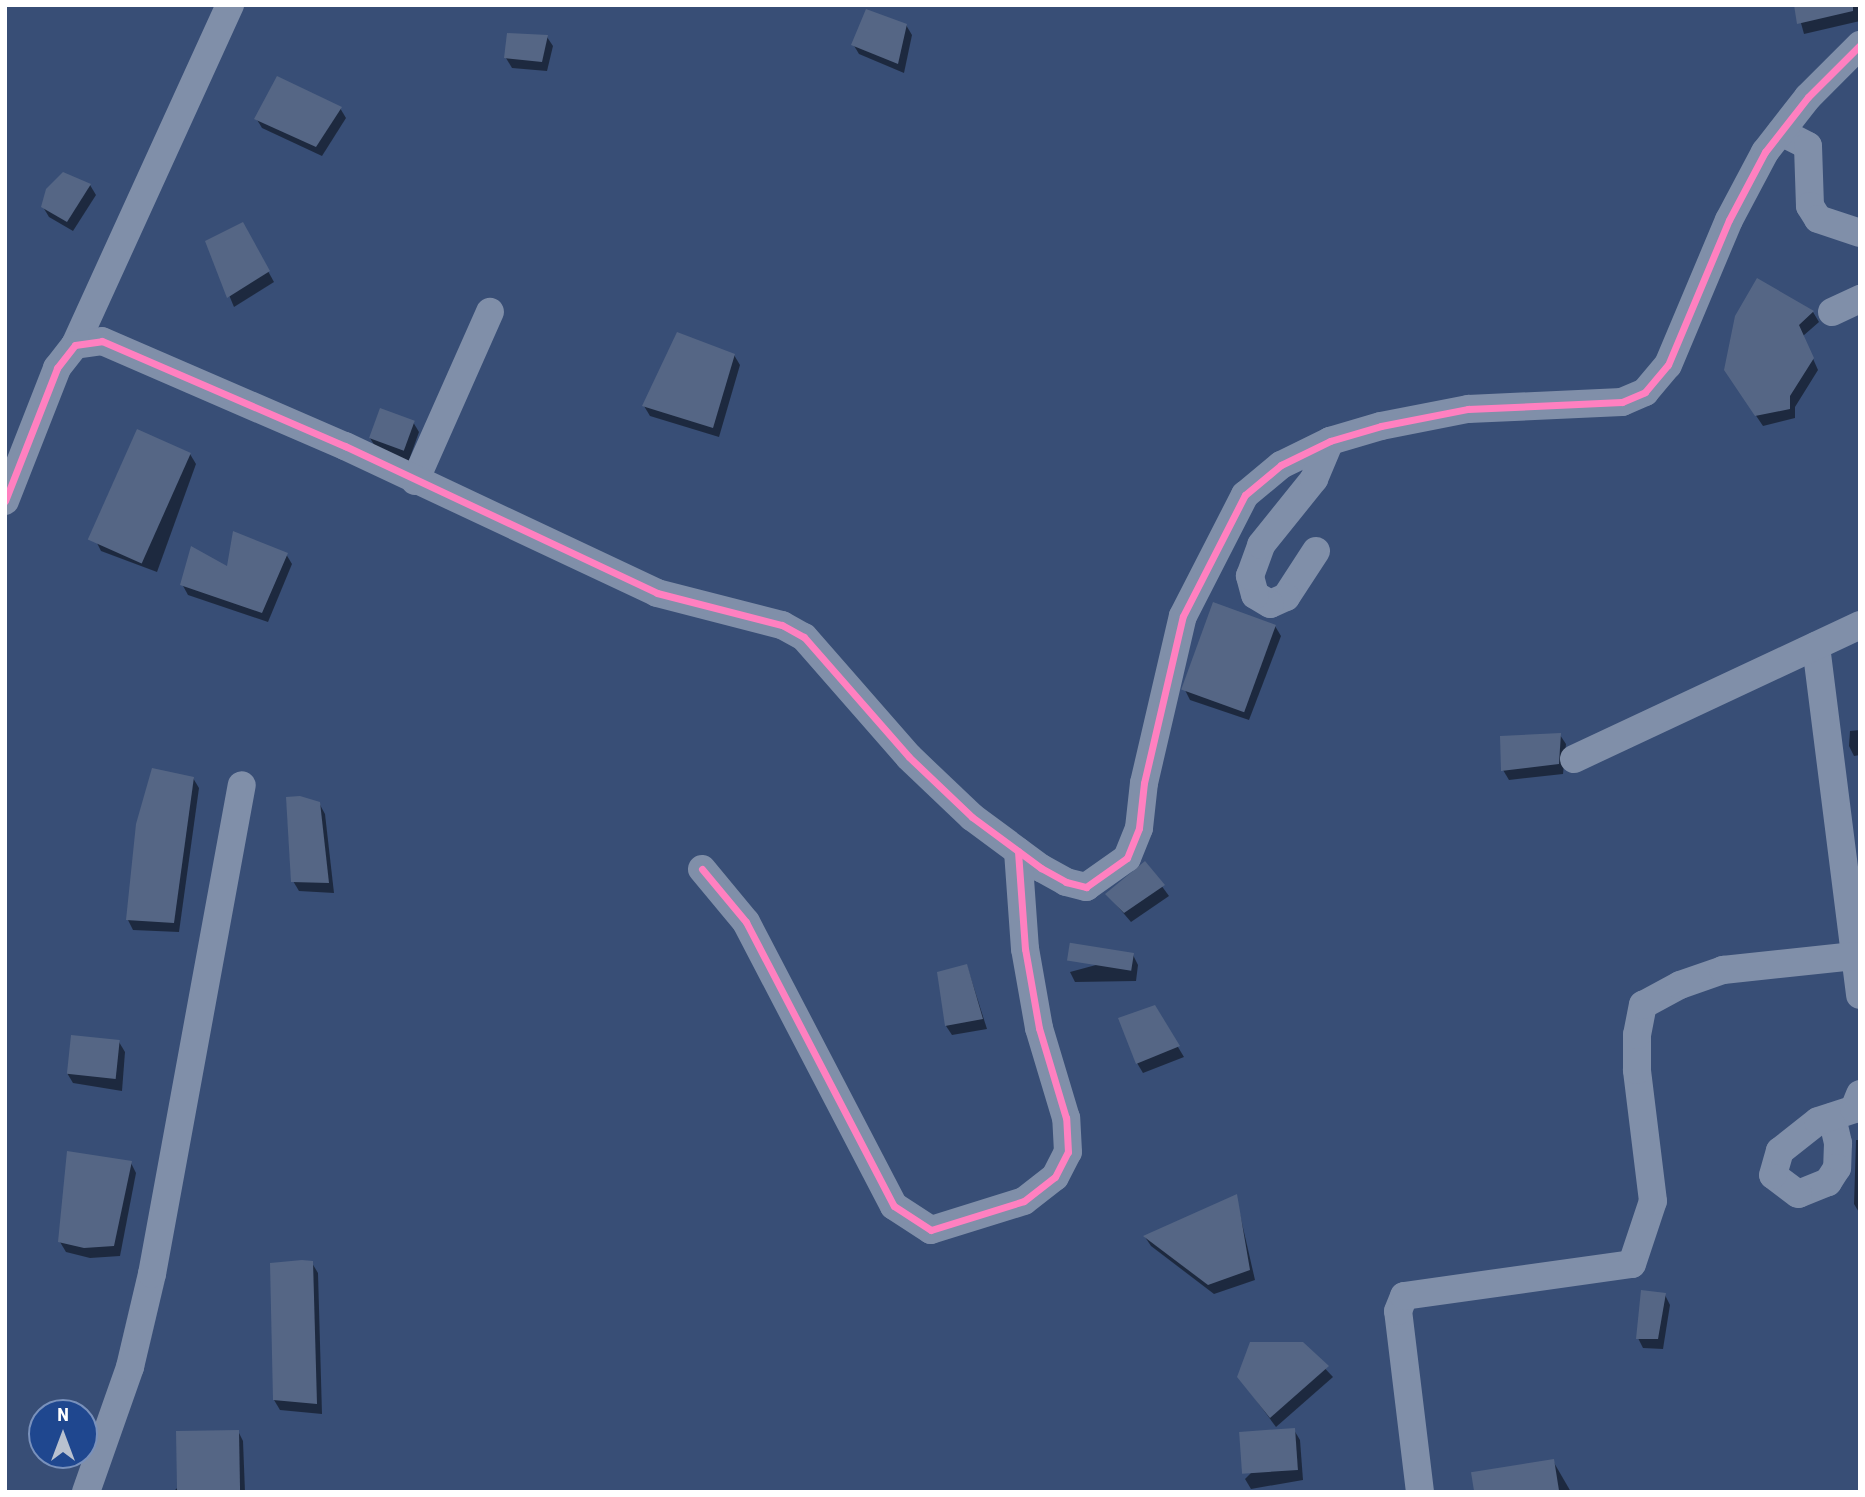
<!DOCTYPE html>
<html>
<head>
<meta charset="utf-8">
<style>
  body { margin:0 }
  #map { position:relative; width:1865px; height:1497px; overflow:hidden; background:#384e76; font-family:"Roboto Condensed",sans-serif }
  div>[style] { position:absolute }
  [style*='--x'] { left:calc(var(--x)*1px); top:calc(var(--y)*1px); width:calc(var(--w)*1px); rotate:calc(var(--a)*1deg) }
  .shadow>* { inset:0; background:#0007 }
  .building>* { inset:0; background:#556685; transform-origin:0 0 }
  .minor>* { height:28px; margin:-14px; padding:0 14px; transform-origin:14px; border-radius:14px; background:#808fa9 }
  .cycleway>* { height:7px; margin:-3.5px; padding:0 3.5px; transform-origin:3.5px; border-radius:3.5px; background:#ff80c0 }
  span { translate:-50% -50%; white-space:nowrap; text-align:center; line-height:1.15; -webkit-text-stroke:6px #1f478f; paint-order:stroke }
  .frame { position:absolute; inset:0; border:7px solid #fff; pointer-events:none }
  .north { position:absolute; left:28px; top:1399px; width:70px; height:70px; box-sizing:border-box; background:#1f478f; border:2px solid #7991bc; border-radius:50%; rotate:0deg; font-size:19px; font-weight:700; line-height:28px; text-align:center; color:#fff }
  .north::after { content:''; display:block; margin:auto; width:24px; height:32px; background:#b9c1cf; clip-path:polygon(50% 0,100% 100%,50% 72%,0 100%) }
</style>
</head>
<body>
<div id="map">
  <div class="shadow">
    <div style="clip-path:polygon(1796px 5px,1860px 5px,1860px 21px,1804px 34px)"></div>
    <div style="clip-path:polygon(906px 25px,912px 35px,904px 73px,859px 54px,853px 44px)"></div>
    <div style="clip-path:polygon(547px 37px,553px 46px,547px 71px,512px 68px,506px 58px)"></div>
    <div style="clip-path:polygon(340px 108px,346px 118px,322px 156px,262px 128px,256px 118px)"></div>
    <div style="clip-path:polygon(63px 174px,90px 185px,96px 195px,73px 231px,49px 217px,43px 207px)"></div>
    <div style="clip-path:polygon(242px 224px,274px 282px,234px 307px,207px 242px)"></div>
    <div style="clip-path:polygon(1758px 280px,1813px 312px,1819px 322px,1803px 336px,1818px 370px,1795px 407px,1795px 418px,1763px 426px,1732px 380px)"></div>
    <div style="clip-path:polygon(734px 355px,740px 365px,719px 437px,650px 416px,644px 406px)"></div>
    <div style="clip-path:polygon(413px 422px,419px 432px,408px 463px,376px 448px,370px 438px)"></div>
    <div style="clip-path:polygon(190px 454px,196px 464px,157px 572px,101px 551px,96px 541px)"></div>
    <div style="clip-path:polygon(286px 554px,292px 564px,268px 622px,188px 595px,182px 584px)"></div>
    <div style="clip-path:polygon(1275px 626px,1281px 636px,1249px 720px,1190px 700px,1185px 690px)"></div>
    <div style="clip-path:polygon(1860px 730px,1860px 755px,1854px 756px,1849px 746px,1850px 731px)"></div>
    <div style="clip-path:polygon(1560px 735px,1566px 744px,1563px 774px,1509px 780px,1503px 770px)"></div>
    <div style="clip-path:polygon(193px 778px,199px 788px,179px 932px,133px 930px,128px 920px)"></div>
    <div style="clip-path:polygon(319px 803px,325px 814px,334px 893px,299px 891px,293px 881px)"></div>
    <div style="clip-path:polygon(1145px 863px,1169px 896px,1131px 922px,1107px 894px)"></div>
    <div style="clip-path:polygon(1133px 955px,1138px 965px,1136px 981px,1075px 982px,1070px 972px)"></div>
    <div style="clip-path:polygon(967px 966px,987px 1029px,952px 1035px,946px 1026px)"></div>
    <div style="clip-path:polygon(1154px 1007px,1184px 1057px,1143px 1073px,1137px 1063px)"></div>
    <div style="clip-path:polygon(119px 1042px,125px 1052px,122px 1091px,73px 1083px,67px 1073px)"></div>
    <div style="clip-path:polygon(1856px 1140px,1860px 1140px,1860px 1214px,1854px 1204px)"></div>
    <div style="clip-path:polygon(131px 1163px,136px 1173px,120px 1256px,90px 1258px,66px 1252px,60px 1242px)"></div>
    <div style="clip-path:polygon(1236px 1197px,1255px 1280px,1214px 1294px,1151px 1246px,1145px 1237px)"></div>
    <div style="clip-path:polygon(312px 1263px,318px 1273px,322px 1414px,280px 1410px,274px 1400px)"></div>
    <div style="clip-path:polygon(1665px 1295px,1670px 1305px,1663px 1349px,1643px 1348px,1638px 1338px)"></div>
    <div style="clip-path:polygon(1302px 1344px,1333px 1377px,1276px 1427px,1239px 1377px)"></div>
    <div style="clip-path:polygon(1294px 1430px,1300px 1440px,1303px 1480px,1251px 1489px,1245px 1479px)"></div>
    <div style="clip-path:polygon(238px 1431px,243px 1441px,245px 1492px,173px 1492px)"></div>
    <div style="clip-path:polygon(1553px 1461px,1571px 1492px,1474px 1492px)"></div>
  </div>
  <div class="building">
    <div style="clip-path:polygon(1794px 5px,1853px 5px,1853px 11px,1797px 24px)"></div>
    <div style="clip-path:polygon(866px 9px,907px 24px,898px 64px,851px 45px)"></div>
    <div style="clip-path:polygon(507px 33px,548px 35px,542px 62px,504px 58px)"></div>
    <div style="clip-path:polygon(277px 76px,342px 107px,316px 147px,254px 119px)"></div>
    <div style="clip-path:polygon(63px 172px,91px 184px,67px 222px,41px 207px,46px 189px)"></div>
    <div style="clip-path:polygon(243px 222px,270px 271px,227px 298px,205px 241px)"></div>
    <div style="clip-path:polygon(1757px 278px,1814px 311px,1799px 325px,1814px 358px,1790px 396px,1790px 409px,1755px 416px,1724px 370px,1735px 316px)"></div>
    <div style="clip-path:polygon(677px 332px,735px 354px,713px 428px,642px 406px)"></div>
    <div style="left:380px;top:408px;width:37px;height:32px;rotate:20deg"></div>
    <div style="left:137px;top:429px;width:59px;height:121px;rotate:24deg"></div>
    <div style="clip-path:polygon(233px 531px,288px 553px,262px 613px,180px 585px,191px 546px,227px 566px)"></div>
    <div style="left:1213px;top:602px;width:67px;height:93px;rotate:20deg"></div>
    <div style="clip-path:polygon(1561px 733px,1559px 764px,1501px 771px,1500px 736px)"></div>
    <div style="clip-path:polygon(152px 768px,194px 777px,174px 923px,126px 920px,136px 824px)"></div>
    <div style="clip-path:polygon(300px 796px,320px 802px,329px 883px,291px 882px,286px 797px)"></div>
    <div style="clip-path:polygon(1145px 861px,1165px 885px,1124px 913px,1105px 894px)"></div>
    <div style="left:1134px;top:953px;width:18px;height:65px;rotate:99deg"></div>
    <div style="clip-path:polygon(967px 964px,983px 1019px,945px 1026px,937px 972px)"></div>
    <div style="clip-path:polygon(1155px 1005px,1180px 1046px,1136px 1064px,1118px 1018px)"></div>
    <div style="left:71px;top:1035px;width:49px;height:39px;rotate:6deg"></div>
    <div style="clip-path:polygon(67px 1151px,132px 1161px,114px 1246px,84px 1248px,58px 1242px)"></div>
    <div style="clip-path:polygon(1237px 1194px,1250px 1270px,1208px 1285px,1143px 1236px)"></div>
    <div style="clip-path:polygon(302px 1260px,313px 1261px,317px 1404px,273px 1400px,270px 1263px)"></div>
    <div style="clip-path:polygon(1641px 1290px,1666px 1293px,1658px 1339px,1636px 1339px)"></div>
    <div style="clip-path:polygon(1250px 1342px,1303px 1342px,1329px 1366px,1270px 1418px,1237px 1377px)"></div>
    <div style="left:1295px;top:1428px;width:42px;height:56px;rotate:86deg"></div>
    <div style="left:239px;top:1430px;width:62px;height:63px;rotate:89deg"></div>
    <div style="left:1554px;top:1459px;width:33px;height:84px;rotate:81deg"></div>
  </div>
  <div class="minor">
    <div style="--x:1781;--y:132;--w:30;--a:27"></div>
    <div style="--x:1808;--y:146;--w:60;--a:88.1"></div>
    <div style="--x:1810;--y:206;--w:15;--a:58"></div>
    <div style="--x:1818;--y:219;--w:44;--a:18.4"></div>
    <div style="--x:1832;--y:312;--w:31;--a:-25"></div>
    <div style="--x:75;--y:345;--w:374;--a:-65.5"></div>
    <div style="--x:415;--y:481;--w:185;--a:-66.1"></div>
    <div style="--x:5;--y:501;--w:143;--a:-68.6"></div>
    <div style="--x:57;--y:368;--w:29;--a:-52"></div>
    <div style="--x:75;--y:345;--w:27;--a:-8"></div>
    <div style="--x:102;--y:341;--w:265;--a:23.4"></div>
    <div style="--x:345;--y:446;--w:345;--a:25.2"></div>
    <div style="--x:657;--y:593;--w:129;--a:14.4"></div>
    <div style="--x:782;--y:625;--w:25;--a:29"></div>
    <div style="--x:804;--y:637;--w:159;--a:48.8"></div>
    <div style="--x:909;--y:757;--w:87;--a:43.6"></div>
    <div style="--x:972;--y:817;--w:86;--a:36.5"></div>
    <div style="--x:1041;--y:868;--w:29;--a:29"></div>
    <div style="--x:1066;--y:882;--w:21;--a:14"></div>
    <div style="--x:1086;--y:887;--w:50;--a:-35.3"></div>
    <div style="--x:1127;--y:858;--w:32;--a:-68"></div>
    <div style="--x:1139;--y:828;--w:45;--a:-83.7"></div>
    <div style="--x:1144;--y:783;--w:171;--a:-76.9"></div>
    <div style="--x:1183;--y:616;--w:136;--a:-62.9"></div>
    <div style="--x:1245;--y:495;--w:47;--a:-39.8"></div>
    <div style="--x:1281;--y:465;--w:55;--a:-26.1"></div>
    <div style="--x:1330;--y:441;--w:53;--a:-16.4"></div>
    <div style="--x:1381;--y:426;--w:89;--a:-11.1"></div>
    <div style="--x:1468;--y:409;--w:154;--a:-2.6"></div>
    <div style="--x:1622;--y:402;--w:25;--a:-23"></div>
    <div style="--x:1645;--y:392;--w:35;--a:-50"></div>
    <div style="--x:1668;--y:365;--w:157;--a:-67.2"></div>
    <div style="--x:1729;--y:220;--w:77;--a:-62.1"></div>
    <div style="--x:1765;--y:152;--w:70;--a:-52"></div>
    <div style="--x:1808;--y:97;--w:74;--a:-45"></div>
    <div style="--x:1316;--y:551;--w:55;--a:123.1"></div>
    <div style="--x:1286;--y:597;--w:17;--a:156"></div>
    <div style="--x:1270;--y:604;--w:17;--a:-149"></div>
    <div style="--x:1255;--y:595;--w:20;--a:-105"></div>
    <div style="--x:1250;--y:576;--w:33;--a:-70"></div>
    <div style="--x:1261;--y:545;--w:85;--a:-51.2"></div>
    <div style="--x:1314;--y:479;--w:41;--a:-67.2"></div>
    <div style="--x:1816;--y:646;--w:352;--a:82.8"></div>
    <div style="--x:1574;--y:759;--w:316;--a:-25.1"></div>
    <div style="--x:702;--y:869;--w:69;--a:50.3"></div>
    <div style="--x:746;--y:922;--w:320;--a:62.5"></div>
    <div style="--x:894;--y:1206;--w:44;--a:33"></div>
    <div style="--x:931;--y:1230;--w:97;--a:-17.3"></div>
    <div style="--x:1024;--y:1201;--w:39;--a:-38"></div>
    <div style="--x:1055;--y:1177;--w:28;--a:-63"></div>
    <div style="--x:1068;--y:1152;--w:34;--a:-93"></div>
    <div style="--x:1066;--y:1118;--w:94;--a:-106.7"></div>
    <div style="--x:1039;--y:1028;--w:80;--a:-100"></div>
    <div style="--x:1025;--y:949;--w:98;--a:-94.1"></div>
    <div style="--x:1832;--y:1117;--w:27;--a:77"></div>
    <div style="--x:1838;--y:1143;--w:25;--a:92"></div>
    <div style="--x:1837;--y:1168;--w:17;--a:123"></div>
    <div style="--x:1828;--y:1182;--w:32;--a:158"></div>
    <div style="--x:1798;--y:1194;--w:31;--a:-143"></div>
    <div style="--x:1773;--y:1175;--w:25;--a:-74"></div>
    <div style="--x:1780;--y:1151;--w:48;--a:-38.3"></div>
    <div style="--x:1818;--y:1121;--w:38;--a:-18"></div>
    <div style="--x:1854;--y:1109;--w:16;--a:-68"></div>
    <div style="--x:86;--y:1492;--w:133;--a:-70.6"></div>
    <div style="--x:130;--y:1367;--w:96;--a:-76.7"></div>
    <div style="--x:152;--y:1274;--w:497;--a:-79.6"></div>
    <div style="--x:1420;--y:1492;--w:182;--a:-96.9"></div>
    <div style="--x:1398;--y:1311;--w:16;--a:-68"></div>
    <div style="--x:1404;--y:1296;--w:230;--a:-8"></div>
    <div style="--x:1632;--y:1264;--w:66;--a:-71.6"></div>
    <div style="--x:1653;--y:1201;--w:132;--a:-97"></div>
    <div style="--x:1637;--y:1070;--w:35;--a:-90"></div>
    <div style="--x:1637;--y:1035;--w:31;--a:-79"></div>
    <div style="--x:1643;--y:1005;--w:42;--a:-28.4"></div>
    <div style="--x:1680;--y:985;--w:46;--a:-19.2"></div>
    <div style="--x:1723;--y:970;--w:132;--a:-6.1"></div>
  </div>
  <div class="cycleway">
    <div style="--x:5;--y:501;--w:143;--a:-68.6"></div>
    <div style="--x:57;--y:368;--w:29;--a:-52"></div>
    <div style="--x:75;--y:345;--w:27;--a:-8"></div>
    <div style="--x:102;--y:341;--w:265;--a:23.4"></div>
    <div style="--x:345;--y:446;--w:345;--a:25.2"></div>
    <div style="--x:657;--y:593;--w:129;--a:14.4"></div>
    <div style="--x:782;--y:625;--w:25;--a:29"></div>
    <div style="--x:804;--y:637;--w:159;--a:48.8"></div>
    <div style="--x:909;--y:757;--w:87;--a:43.6"></div>
    <div style="--x:972;--y:817;--w:86;--a:36.5"></div>
    <div style="--x:1041;--y:868;--w:29;--a:29"></div>
    <div style="--x:1066;--y:882;--w:21;--a:14"></div>
    <div style="--x:1086;--y:887;--w:50;--a:-35.3"></div>
    <div style="--x:1127;--y:858;--w:32;--a:-68"></div>
    <div style="--x:1139;--y:828;--w:45;--a:-83.7"></div>
    <div style="--x:1144;--y:783;--w:171;--a:-76.9"></div>
    <div style="--x:1183;--y:616;--w:136;--a:-62.9"></div>
    <div style="--x:1245;--y:495;--w:47;--a:-39.8"></div>
    <div style="--x:1281;--y:465;--w:55;--a:-26.1"></div>
    <div style="--x:1330;--y:441;--w:53;--a:-16.4"></div>
    <div style="--x:1381;--y:426;--w:89;--a:-11.1"></div>
    <div style="--x:1468;--y:409;--w:154;--a:-2.6"></div>
    <div style="--x:1622;--y:402;--w:25;--a:-23"></div>
    <div style="--x:1645;--y:392;--w:35;--a:-50"></div>
    <div style="--x:1668;--y:365;--w:157;--a:-67.2"></div>
    <div style="--x:1729;--y:220;--w:77;--a:-62.1"></div>
    <div style="--x:1765;--y:152;--w:70;--a:-52"></div>
    <div style="--x:1808;--y:97;--w:74;--a:-45"></div>
    <div style="--x:702;--y:869;--w:69;--a:50.3"></div>
    <div style="--x:746;--y:922;--w:320;--a:62.5"></div>
    <div style="--x:894;--y:1206;--w:44;--a:33"></div>
    <div style="--x:931;--y:1230;--w:97;--a:-17.3"></div>
    <div style="--x:1024;--y:1201;--w:39;--a:-38"></div>
    <div style="--x:1055;--y:1177;--w:28;--a:-63"></div>
    <div style="--x:1068;--y:1152;--w:34;--a:-93"></div>
    <div style="--x:1066;--y:1118;--w:94;--a:-106.7"></div>
    <div style="--x:1039;--y:1028;--w:80;--a:-100"></div>
    <div style="--x:1025;--y:949;--w:98;--a:-94.1"></div>
  </div>
  <div class="frame"></div>
  <div class="north">N</div>
</div>
</body>
</html>
